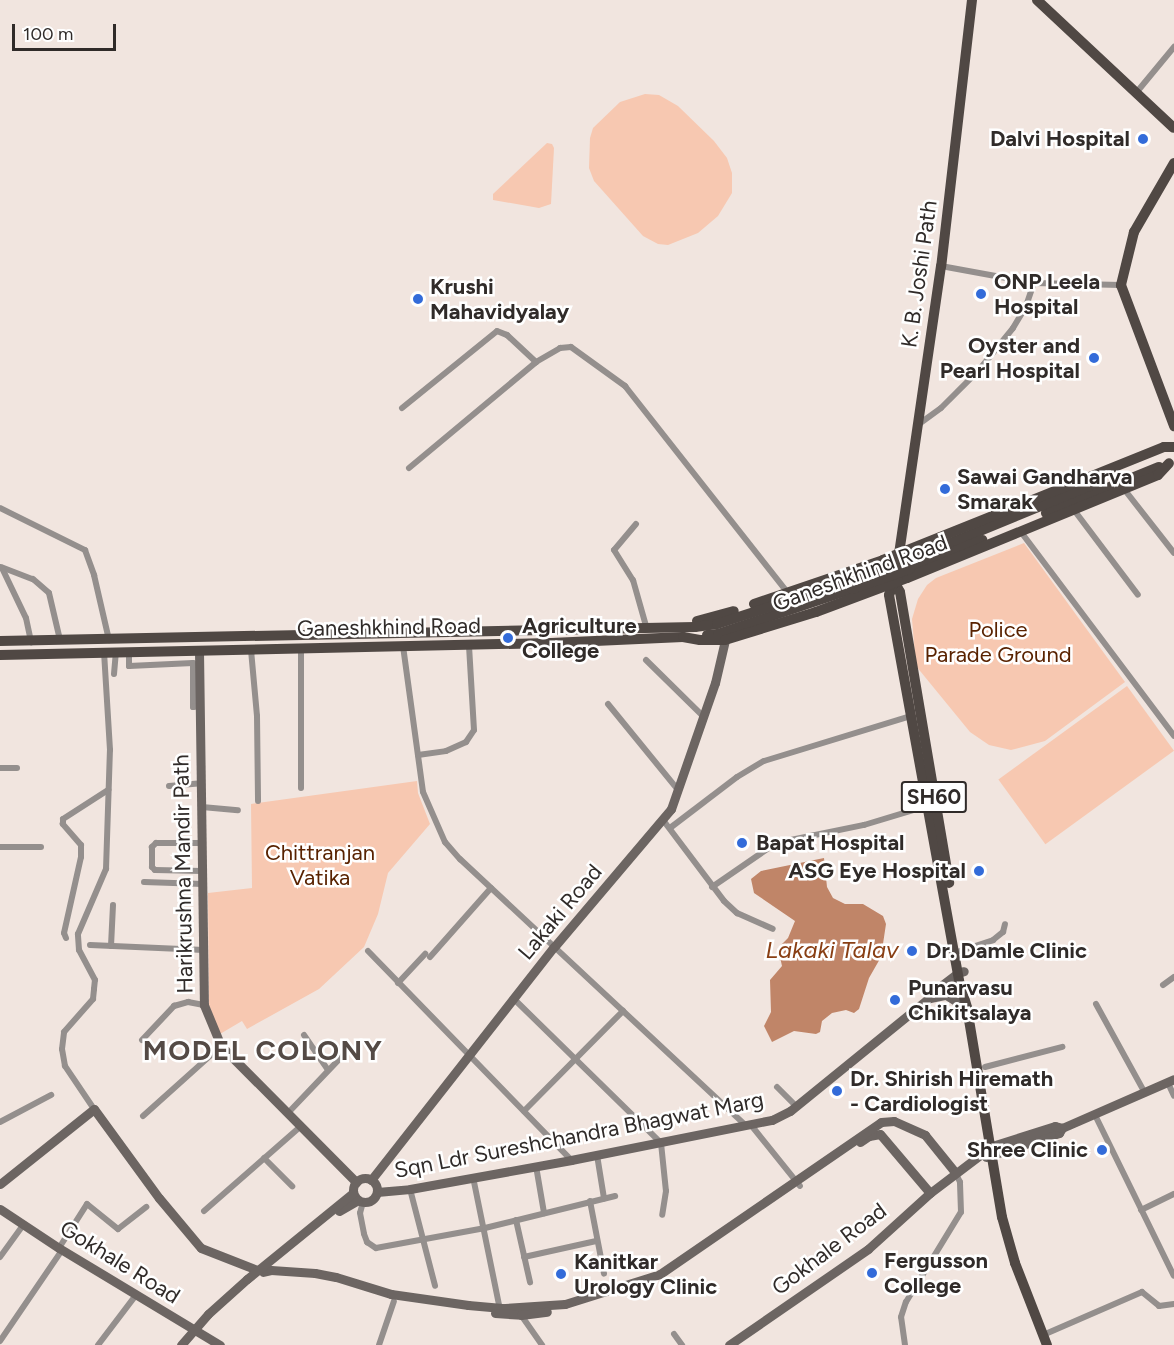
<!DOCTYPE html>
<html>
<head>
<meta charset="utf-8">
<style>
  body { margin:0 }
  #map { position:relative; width:1174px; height:1345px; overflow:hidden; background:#f1e5df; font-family:Figtree,sans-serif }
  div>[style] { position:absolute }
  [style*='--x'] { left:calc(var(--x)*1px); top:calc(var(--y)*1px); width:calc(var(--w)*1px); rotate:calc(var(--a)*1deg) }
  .green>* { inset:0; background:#f7c8b1; transform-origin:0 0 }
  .water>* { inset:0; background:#c08568 }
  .street>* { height:6px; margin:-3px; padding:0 3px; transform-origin:3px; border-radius:3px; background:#948f8d }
  .secondary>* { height:9px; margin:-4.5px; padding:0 4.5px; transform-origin:4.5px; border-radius:4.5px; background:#6c6562 }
  .secondary>.ring { margin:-4.5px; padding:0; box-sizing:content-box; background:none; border:9px solid #6c6562; border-radius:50% }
  .primary>* { height:10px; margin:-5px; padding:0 5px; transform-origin:5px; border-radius:5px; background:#504844 }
  .primary-bridge>* { height:10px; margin:-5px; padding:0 5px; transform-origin:5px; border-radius:5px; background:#504844 }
  .dots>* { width:16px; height:16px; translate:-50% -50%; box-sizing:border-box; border:3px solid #fff; border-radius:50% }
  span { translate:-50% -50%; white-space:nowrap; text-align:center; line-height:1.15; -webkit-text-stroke:5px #fff; paint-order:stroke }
  .shield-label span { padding:2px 4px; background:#fff; border:2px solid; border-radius:4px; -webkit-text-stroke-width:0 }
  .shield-label { font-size:21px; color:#302b29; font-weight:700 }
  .poi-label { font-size:22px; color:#302b29; font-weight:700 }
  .right { translate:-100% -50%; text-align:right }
  .left { translate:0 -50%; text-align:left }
  .street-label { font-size:22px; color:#302b29 }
  .park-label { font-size:22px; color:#592200 }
  .water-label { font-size:24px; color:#893f14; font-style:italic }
  .district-label { font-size:28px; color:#544a45; font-weight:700; letter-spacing:1.5px }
  .scale { position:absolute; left:12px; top:24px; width:104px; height:27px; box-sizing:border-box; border:3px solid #302b29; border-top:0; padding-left:8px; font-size:18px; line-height:21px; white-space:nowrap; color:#302b29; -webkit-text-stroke:4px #fff; paint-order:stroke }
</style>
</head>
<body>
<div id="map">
  <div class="green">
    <div style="clip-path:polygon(645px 94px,659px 95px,678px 106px,714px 141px,727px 158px,732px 173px,732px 193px,718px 216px,698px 233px,668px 245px,658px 244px,643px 236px,594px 181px,589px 168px,590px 138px,593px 128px,620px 102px)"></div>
    <div style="clip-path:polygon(547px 143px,552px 144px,554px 148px,551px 204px,539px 208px,493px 200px,493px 194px)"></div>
    <div style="clip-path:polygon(1024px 543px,1125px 682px,1045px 741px,1011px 750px,989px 745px,970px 732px,916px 666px,912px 619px,918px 599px,927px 585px,936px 578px)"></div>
    <div style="left:1127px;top:686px;width:80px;height:159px;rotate:54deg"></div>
    <div style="clip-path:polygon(417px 781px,418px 793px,430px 824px,388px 873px,378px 914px,364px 947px,319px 989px,247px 1029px,242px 1021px,220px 1034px,209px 1005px,208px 893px,252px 888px,251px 804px)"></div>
  </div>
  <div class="water">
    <div style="clip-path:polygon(824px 858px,827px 887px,833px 898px,845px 904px,863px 904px,883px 916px,886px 924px,881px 957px,869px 978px,859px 1009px,854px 1013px,846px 1010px,832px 1013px,822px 1021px,820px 1032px,816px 1034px,794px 1031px,772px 1042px,764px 1026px,771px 1012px,770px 980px,782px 966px,778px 948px,788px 938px,795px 921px,754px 893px,751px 879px,761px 871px)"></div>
  </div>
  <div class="street">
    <div style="--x:1136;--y:93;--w:60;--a:-50.4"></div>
    <div style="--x:941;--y:266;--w:95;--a:10.4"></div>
    <div style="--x:1034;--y:283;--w:87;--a:1.3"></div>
    <div style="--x:402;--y:408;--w:122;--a:-39"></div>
    <div style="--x:497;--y:331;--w:11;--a:22"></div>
    <div style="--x:507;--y:335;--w:40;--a:43"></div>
    <div style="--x:536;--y:362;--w:28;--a:-30"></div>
    <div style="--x:560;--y:348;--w:11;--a:-5"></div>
    <div style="--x:571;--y:347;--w:67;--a:35.8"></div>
    <div style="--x:625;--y:386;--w:263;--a:51.8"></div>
    <div style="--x:919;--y:424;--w:27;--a:-36"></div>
    <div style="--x:941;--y:408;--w:54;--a:-45"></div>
    <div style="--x:979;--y:370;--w:54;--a:-51"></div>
    <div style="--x:1013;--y:328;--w:26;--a:-59"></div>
    <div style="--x:1026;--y:306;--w:24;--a:-71"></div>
    <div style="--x:409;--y:468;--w:165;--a:-39.8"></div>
    <div style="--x:1124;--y:489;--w:81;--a:52"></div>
    <div style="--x:0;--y:508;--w:95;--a:26.3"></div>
    <div style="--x:85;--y:550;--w:27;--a:70"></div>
    <div style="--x:94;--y:575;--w:67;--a:77"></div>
    <div style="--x:1074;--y:510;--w:106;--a:53"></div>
    <div style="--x:636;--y:524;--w:34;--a:130"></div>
    <div style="--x:614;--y:550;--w:36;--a:58"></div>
    <div style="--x:633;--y:580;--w:48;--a:74.2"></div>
    <div style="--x:1021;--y:532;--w:255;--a:53.1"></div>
    <div style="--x:1;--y:567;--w:34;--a:21"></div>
    <div style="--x:33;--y:579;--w:21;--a:41"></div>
    <div style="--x:49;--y:593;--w:48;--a:76.8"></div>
    <div style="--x:2;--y:568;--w:55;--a:64.4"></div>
    <div style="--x:26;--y:618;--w:25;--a:78"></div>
    <div style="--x:403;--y:646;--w:147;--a:82.2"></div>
    <div style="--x:423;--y:792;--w:55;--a:66.3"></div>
    <div style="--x:445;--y:842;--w:23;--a:49"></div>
    <div style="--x:460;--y:859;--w:391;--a:43"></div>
    <div style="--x:251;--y:650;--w:66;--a:84.8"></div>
    <div style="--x:257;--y:716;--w:85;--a:89.3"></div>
    <div style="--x:129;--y:653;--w:13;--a:90"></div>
    <div style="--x:129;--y:666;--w:64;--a:-2.7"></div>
    <div style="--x:193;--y:663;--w:44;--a:90"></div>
    <div style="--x:193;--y:707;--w:7;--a:-8"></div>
    <div style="--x:646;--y:660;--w:81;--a:44.5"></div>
    <div style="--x:114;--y:674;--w:21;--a:-85"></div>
    <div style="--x:608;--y:704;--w:112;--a:50.8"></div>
    <div style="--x:418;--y:755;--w:28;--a:-8"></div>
    <div style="--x:446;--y:751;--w:22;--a:-24"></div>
    <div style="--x:466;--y:742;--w:14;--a:-56"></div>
    <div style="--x:474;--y:730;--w:85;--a:-93.4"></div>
    <div style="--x:0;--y:768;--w:17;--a:0"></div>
    <div style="--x:169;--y:786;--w:32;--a:-5"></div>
    <div style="--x:301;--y:788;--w:139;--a:-90"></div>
    <div style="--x:202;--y:807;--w:36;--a:5"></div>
    <div style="--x:663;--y:820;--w:101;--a:53"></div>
    <div style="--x:724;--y:901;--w:18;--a:43"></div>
    <div style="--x:737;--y:913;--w:39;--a:24"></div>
    <div style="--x:670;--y:828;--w:84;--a:-37.3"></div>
    <div style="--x:737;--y:777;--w:31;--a:-31"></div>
    <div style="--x:764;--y:761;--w:154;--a:-17"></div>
    <div style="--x:202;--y:843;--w:46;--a:180"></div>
    <div style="--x:156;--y:843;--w:6;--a:135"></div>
    <div style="--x:152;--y:847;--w:20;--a:90"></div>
    <div style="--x:152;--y:867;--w:4;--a:45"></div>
    <div style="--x:155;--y:870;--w:47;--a:1.2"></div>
    <div style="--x:0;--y:847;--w:41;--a:0"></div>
    <div style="--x:144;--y:882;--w:59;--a:1.9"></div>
    <div style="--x:712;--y:887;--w:78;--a:-34.5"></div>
    <div style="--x:776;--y:843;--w:90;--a:-11.6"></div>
    <div style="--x:864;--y:825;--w:66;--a:-16.8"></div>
    <div style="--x:66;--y:938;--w:5;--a:-112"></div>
    <div style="--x:64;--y:933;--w:78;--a:-77.4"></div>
    <div style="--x:81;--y:857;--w:12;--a:-90"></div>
    <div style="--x:81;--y:845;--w:28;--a:-131"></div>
    <div style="--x:63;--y:824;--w:5;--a:-90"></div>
    <div style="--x:63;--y:819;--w:54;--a:-32.8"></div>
    <div style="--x:90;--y:945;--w:114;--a:2.5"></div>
    <div style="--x:111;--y:946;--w:41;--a:-87.2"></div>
    <div style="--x:368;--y:951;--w:291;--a:45.8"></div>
    <div style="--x:960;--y:951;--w:35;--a:-18"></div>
    <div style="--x:993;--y:940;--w:13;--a:-39"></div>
    <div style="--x:1003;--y:932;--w:8;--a:-76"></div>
    <div style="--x:430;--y:957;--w:92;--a:-48.5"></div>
    <div style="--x:398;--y:983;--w:40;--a:-47"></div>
    <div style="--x:1163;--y:985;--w:14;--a:-36"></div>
    <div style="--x:514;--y:999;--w:206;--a:44.4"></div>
    <div style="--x:661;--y:1143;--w:48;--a:84.1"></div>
    <div style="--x:666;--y:1191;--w:24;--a:99"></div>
    <div style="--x:1096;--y:1004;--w:102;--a:61.2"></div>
    <div style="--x:304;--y:1035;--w:42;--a:55.6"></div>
    <div style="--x:142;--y:1040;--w:47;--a:-46.7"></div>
    <div style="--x:174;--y:1006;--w:15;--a:-16"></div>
    <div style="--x:188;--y:1002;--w:16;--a:11"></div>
    <div style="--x:985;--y:1067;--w:80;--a:-14.6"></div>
    <div style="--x:1168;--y:1083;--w:14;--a:65"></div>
    <div style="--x:777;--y:1087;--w:27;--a:45"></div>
    <div style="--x:94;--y:1109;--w:52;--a:-124"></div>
    <div style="--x:65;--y:1066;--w:17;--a:-100"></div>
    <div style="--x:62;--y:1049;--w:17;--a:-83"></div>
    <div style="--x:64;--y:1032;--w:44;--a:-48.7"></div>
    <div style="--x:93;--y:999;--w:10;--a:-84"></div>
    <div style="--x:94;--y:989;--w:9;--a:-84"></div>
    <div style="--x:95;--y:980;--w:34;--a:-118"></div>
    <div style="--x:79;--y:950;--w:16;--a:-94"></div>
    <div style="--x:78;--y:934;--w:71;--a:-66.7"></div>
    <div style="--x:106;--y:869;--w:119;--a:-88.1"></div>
    <div style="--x:110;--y:750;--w:97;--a:-93.5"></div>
    <div style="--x:524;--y:1111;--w:141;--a:-45.3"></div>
    <div style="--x:288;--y:1113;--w:84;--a:-46.4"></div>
    <div style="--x:1095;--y:1115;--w:179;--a:63.9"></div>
    <div style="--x:143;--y:1116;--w:105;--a:-41.9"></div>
    <div style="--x:0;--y:1122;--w:58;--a:-27.9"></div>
    <div style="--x:751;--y:1125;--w:78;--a:51.2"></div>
    <div style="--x:597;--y:1155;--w:44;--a:80.8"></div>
    <div style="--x:264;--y:1158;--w:40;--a:45"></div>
    <div style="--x:536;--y:1166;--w:48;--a:80.3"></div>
    <div style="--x:473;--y:1177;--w:136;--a:78.5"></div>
    <div style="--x:410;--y:1189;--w:100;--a:75.5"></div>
    <div style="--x:590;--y:1201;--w:74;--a:79.1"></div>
    <div style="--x:363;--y:1202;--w:11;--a:105"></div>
    <div style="--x:360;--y:1213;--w:21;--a:79"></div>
    <div style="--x:364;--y:1234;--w:9;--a:69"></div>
    <div style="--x:367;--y:1242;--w:11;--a:34"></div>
    <div style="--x:376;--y:1248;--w:111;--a:-10.4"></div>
    <div style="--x:485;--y:1228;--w:134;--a:-13.8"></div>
    <div style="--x:1141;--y:1210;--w:37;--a:-26"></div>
    <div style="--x:204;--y:1211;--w:129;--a:-41.2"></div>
    <div style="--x:516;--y:1220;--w:64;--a:77.3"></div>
    <div style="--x:59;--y:1248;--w:52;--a:-57.5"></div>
    <div style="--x:87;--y:1204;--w:40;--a:39"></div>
    <div style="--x:118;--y:1229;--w:36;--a:-38"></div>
    <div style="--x:0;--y:1257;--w:41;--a:-54"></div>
    <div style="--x:524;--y:1257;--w:74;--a:-12.5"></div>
    <div style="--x:521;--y:1315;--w:37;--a:55"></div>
    <div style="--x:674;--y:1334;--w:14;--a:54"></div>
    <div style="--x:1043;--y:1335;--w:108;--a:-23.5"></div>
    <div style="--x:1142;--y:1292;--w:22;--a:39"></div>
    <div style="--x:1159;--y:1306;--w:15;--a:-8"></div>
    <div style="--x:0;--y:1341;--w:110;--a:-55.7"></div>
    <div style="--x:98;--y:1345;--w:63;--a:-52.8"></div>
    <div style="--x:379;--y:1345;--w:46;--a:-71.2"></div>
    <div style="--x:905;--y:1345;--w:28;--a:-98"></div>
    <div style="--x:901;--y:1317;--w:16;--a:-72"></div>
    <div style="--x:906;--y:1302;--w:105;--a:-58.6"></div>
    <div style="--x:961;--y:1212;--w:30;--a:-92"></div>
    <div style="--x:960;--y:1182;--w:11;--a:-117"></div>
  </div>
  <div class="secondary">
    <div style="--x:199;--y:651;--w:354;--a:89.2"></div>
    <div style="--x:204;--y:1005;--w:44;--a:67.5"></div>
    <div style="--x:221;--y:1046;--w:192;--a:45.2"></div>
    <div style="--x:938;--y:988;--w:25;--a:-37"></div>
    <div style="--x:958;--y:973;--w:6;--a:-18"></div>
    <div style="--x:930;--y:998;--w:16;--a:-11"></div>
    <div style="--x:946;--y:995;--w:25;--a:32"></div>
    <div style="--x:860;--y:1142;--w:11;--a:-34"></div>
    <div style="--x:869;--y:1136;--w:11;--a:-10"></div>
    <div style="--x:880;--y:1134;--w:77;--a:49.7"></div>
    <div style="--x:986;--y:1157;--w:77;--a:-18.2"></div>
    <div style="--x:1059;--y:1133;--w:6;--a:-59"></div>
    <div style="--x:1062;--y:1128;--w:122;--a:-23.6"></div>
    <div class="ring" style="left:353px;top:1178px;width:15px;height:15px"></div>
    <div style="--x:371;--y:1180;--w:296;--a:-51.9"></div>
    <div style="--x:554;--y:947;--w:181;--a:-49.7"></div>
    <div style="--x:671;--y:809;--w:133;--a:-70.8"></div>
    <div style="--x:715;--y:683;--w:44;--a:-76.9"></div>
    <div style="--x:0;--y:1184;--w:120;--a:-38.6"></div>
    <div style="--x:94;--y:1109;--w:110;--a:53.9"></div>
    <div style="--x:159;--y:1198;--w:65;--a:50"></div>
    <div style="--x:201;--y:1248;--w:60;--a:21.4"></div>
    <div style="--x:377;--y:1192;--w:33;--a:-5"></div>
    <div style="--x:410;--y:1189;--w:164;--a:-10.2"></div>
    <div style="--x:571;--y:1160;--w:205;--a:-11.3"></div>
    <div style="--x:772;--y:1120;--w:20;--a:-27"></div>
    <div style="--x:790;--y:1111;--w:178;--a:-39.1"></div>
    <div style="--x:928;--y:999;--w:15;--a:-48"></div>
    <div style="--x:938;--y:988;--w:26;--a:4"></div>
    <div style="--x:0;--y:1209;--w:71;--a:33.5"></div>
    <div style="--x:59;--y:1248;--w:188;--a:31.1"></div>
    <div style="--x:339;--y:1211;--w:22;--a:-30"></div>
    <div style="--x:263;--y:1272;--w:8;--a:-14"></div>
    <div style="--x:271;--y:1270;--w:44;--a:3.9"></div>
    <div style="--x:315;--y:1273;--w:21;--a:11"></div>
    <div style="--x:336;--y:1277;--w:58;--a:17.2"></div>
    <div style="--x:391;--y:1294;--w:78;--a:8.1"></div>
    <div style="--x:468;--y:1305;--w:37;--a:5"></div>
    <div style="--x:505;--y:1308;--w:60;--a:-3.8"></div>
    <div style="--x:565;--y:1304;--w:100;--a:-17.5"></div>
    <div style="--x:660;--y:1274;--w:268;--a:-34.5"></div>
    <div style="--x:881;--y:1122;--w:13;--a:-4"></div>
    <div style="--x:894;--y:1121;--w:34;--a:24"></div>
    <div style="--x:925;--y:1135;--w:48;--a:51"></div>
    <div style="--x:495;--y:1313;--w:26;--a:4"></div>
    <div style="--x:521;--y:1315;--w:26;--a:-7"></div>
    <div style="--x:181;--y:1345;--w:41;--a:-48.9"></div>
    <div style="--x:208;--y:1314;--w:52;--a:-41.9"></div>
    <div style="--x:247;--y:1279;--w:136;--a:-39.1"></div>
    <div style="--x:729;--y:1345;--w:169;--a:-34.6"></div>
    <div style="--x:868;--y:1249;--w:84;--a:-42.1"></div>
    <div style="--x:930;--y:1193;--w:78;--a:-37.2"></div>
    <div style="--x:992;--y:1146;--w:66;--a:-17.6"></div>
    <div style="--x:1055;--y:1126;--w:7;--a:16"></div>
  </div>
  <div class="primary">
    <div style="--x:972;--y:0;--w:268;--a:96.6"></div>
    <div style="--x:941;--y:266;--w:320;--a:98.3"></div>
    <div style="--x:895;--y:583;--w:13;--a:117"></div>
    <div style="--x:889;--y:595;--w:392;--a:79.7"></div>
    <div style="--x:959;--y:981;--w:28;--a:73"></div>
    <div style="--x:967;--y:1008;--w:212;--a:80.5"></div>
    <div style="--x:1002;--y:1217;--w:48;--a:74.2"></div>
    <div style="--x:1015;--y:1263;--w:88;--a:68.7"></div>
    <div style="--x:1037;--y:0;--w:187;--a:43.1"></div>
    <div style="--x:1174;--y:163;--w:80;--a:120.1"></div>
    <div style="--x:1134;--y:232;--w:55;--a:103.8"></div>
    <div style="--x:1121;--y:285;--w:151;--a:69.4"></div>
    <div style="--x:1046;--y:513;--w:122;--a:-22.2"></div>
    <div style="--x:909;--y:560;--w:203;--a:-22.3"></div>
    <div style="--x:910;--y:569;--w:78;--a:-21.9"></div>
    <div style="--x:895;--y:583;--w:10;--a:61"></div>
    <div style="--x:900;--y:592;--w:295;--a:80.4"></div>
    <div style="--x:754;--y:604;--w:136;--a:-18.8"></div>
    <div style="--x:883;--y:560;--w:303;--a:-21.9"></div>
    <div style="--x:1164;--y:447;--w:10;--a:0"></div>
    <div style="--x:697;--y:621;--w:38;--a:-15"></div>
    <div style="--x:707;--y:635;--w:11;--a:-5"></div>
    <div style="--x:718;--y:634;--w:141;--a:-18.6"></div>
    <div style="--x:0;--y:641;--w:695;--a:-1.15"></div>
    <div style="--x:695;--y:627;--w:22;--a:-8"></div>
    <div style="--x:717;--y:624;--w:139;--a:-18"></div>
    <div style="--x:0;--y:655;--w:551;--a:-1.25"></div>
    <div style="--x:551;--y:643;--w:132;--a:-2.6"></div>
    <div style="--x:683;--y:637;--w:17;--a:10"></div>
    <div style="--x:700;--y:640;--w:25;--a:0"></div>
    <div style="--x:725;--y:640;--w:95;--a:-17.1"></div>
    <div style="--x:816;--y:612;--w:97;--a:-20.5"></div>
    <div style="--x:907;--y:578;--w:271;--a:-22.3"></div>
    <div style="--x:1158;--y:475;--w:16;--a:-47"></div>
  </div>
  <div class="primary-bridge">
    <div style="--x:849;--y:581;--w:64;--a:-19.3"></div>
    <div style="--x:852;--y:589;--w:61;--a:-19"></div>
  </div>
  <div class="dots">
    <div style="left:1143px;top:139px;background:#336bd9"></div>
    <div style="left:981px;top:294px;background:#336bd9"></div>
    <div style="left:418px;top:299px;background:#336bd9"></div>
    <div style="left:1094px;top:358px;background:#336bd9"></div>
    <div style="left:945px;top:489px;background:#336bd9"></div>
    <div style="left:508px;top:638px;background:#336bd9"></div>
    <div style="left:742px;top:843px;background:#336bd9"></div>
    <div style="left:979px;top:871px;background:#336bd9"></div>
    <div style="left:912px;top:951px;background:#336bd9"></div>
    <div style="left:895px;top:1000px;background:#336bd9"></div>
    <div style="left:837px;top:1091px;background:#336bd9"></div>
    <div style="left:1102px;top:1150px;background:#336bd9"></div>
    <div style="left:872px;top:1273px;background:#336bd9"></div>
    <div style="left:561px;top:1274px;background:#336bd9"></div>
  </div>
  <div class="shield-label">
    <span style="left:934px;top:797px">SH60</span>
  </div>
  <div class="poi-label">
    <span class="right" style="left:1130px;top:139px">Dalvi Hospital</span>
    <span class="left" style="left:994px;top:294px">ONP Leela<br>Hospital</span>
    <span class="left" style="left:430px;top:299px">Krushi<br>Mahavidyalay</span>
    <span class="right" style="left:1080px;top:358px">Oyster and<br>Pearl Hospital</span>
    <span class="left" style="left:957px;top:489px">Sawai Gandharva<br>Smarak</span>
    <span class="left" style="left:522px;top:638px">Agriculture<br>College</span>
    <span class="left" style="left:756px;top:843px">Bapat Hospital</span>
    <span class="right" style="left:966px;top:871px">ASG Eye Hospital</span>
    <span class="left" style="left:926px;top:951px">Dr. Damle Clinic</span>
    <span class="left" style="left:908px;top:1000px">Punarvasu<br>Chikitsalaya</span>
    <span class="left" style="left:850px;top:1091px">Dr. Shirish Hiremath<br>- Cardiologist</span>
    <span class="right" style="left:1088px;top:1150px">Shree Clinic</span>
    <span class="left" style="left:884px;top:1273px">Fergusson<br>College</span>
    <span class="left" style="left:574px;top:1274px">Kanitkar<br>Urology Clinic</span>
  </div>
  <div class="street-label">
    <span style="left:919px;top:274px;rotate:-82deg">K. B. Joshi Path</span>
    <span style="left:860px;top:573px;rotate:-20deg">Ganeshkhind Road</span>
    <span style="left:389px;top:627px;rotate:-1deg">Ganeshkhind Road</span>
    <span style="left:183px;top:874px;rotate:-91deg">Harikrushna Mandir Path</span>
    <span style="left:560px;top:912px;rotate:-50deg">Lakaki Road</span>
    <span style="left:579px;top:1135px;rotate:-11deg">Sqn Ldr Sureshchandra Bhagwat Marg</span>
    <span style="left:829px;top:1249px;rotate:-37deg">Gokhale Road</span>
    <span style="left:120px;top:1262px;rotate:32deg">Gokhale Road</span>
  </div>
  <div class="park-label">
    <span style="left:998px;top:642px">Police<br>Parade Ground</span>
    <span style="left:320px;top:865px">Chittranjan<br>Vatika</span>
  </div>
  <div class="water-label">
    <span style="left:832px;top:950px">Lakaki Talav</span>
  </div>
  <div class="district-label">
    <span style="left:263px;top:1050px">MODEL COLONY</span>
  </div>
  <div class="scale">100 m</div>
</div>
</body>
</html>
